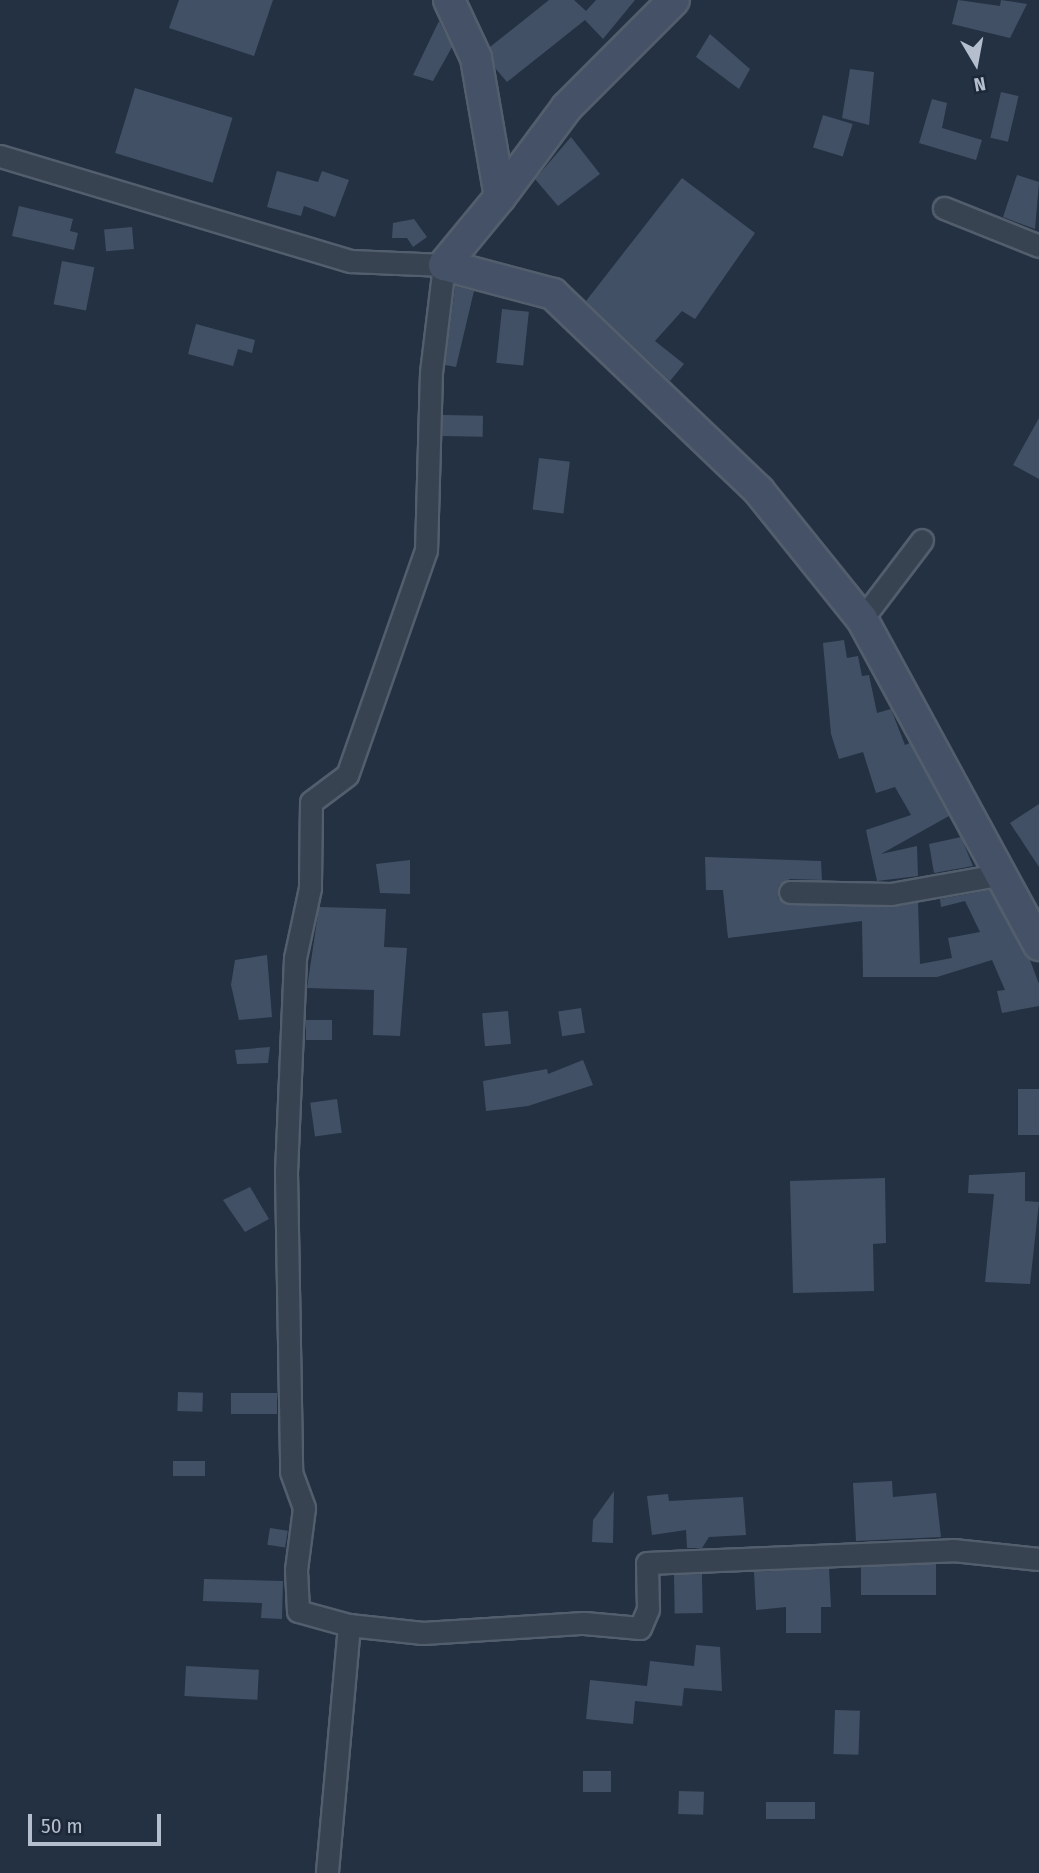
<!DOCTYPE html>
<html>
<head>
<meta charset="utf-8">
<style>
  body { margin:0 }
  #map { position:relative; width:1039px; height:1873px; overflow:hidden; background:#233143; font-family:"Fira Sans Condensed",sans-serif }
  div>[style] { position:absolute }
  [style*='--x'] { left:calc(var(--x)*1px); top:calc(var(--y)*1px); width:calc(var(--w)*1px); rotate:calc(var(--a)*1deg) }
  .building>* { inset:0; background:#425065; transform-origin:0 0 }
  .roads { filter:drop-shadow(2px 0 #535e6d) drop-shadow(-2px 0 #535e6d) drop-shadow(0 2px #535e6d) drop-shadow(0 -2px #535e6d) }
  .street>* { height:21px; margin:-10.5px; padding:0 10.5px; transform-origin:10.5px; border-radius:10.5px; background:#384352 }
  .secondary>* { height:30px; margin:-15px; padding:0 15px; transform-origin:15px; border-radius:15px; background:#455166 }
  span { translate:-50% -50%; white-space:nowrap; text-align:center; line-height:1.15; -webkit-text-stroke:5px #1c2838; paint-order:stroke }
  .north { position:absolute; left:941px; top:28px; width:70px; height:70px; -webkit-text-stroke:5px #1c2838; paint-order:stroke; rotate:170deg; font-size:19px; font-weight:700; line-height:28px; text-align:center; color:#b5becd }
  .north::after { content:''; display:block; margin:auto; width:24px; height:32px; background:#b5becd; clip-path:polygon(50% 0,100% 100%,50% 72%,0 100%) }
  .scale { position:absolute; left:28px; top:1814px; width:133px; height:32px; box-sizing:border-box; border:4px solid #b5becd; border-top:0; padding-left:9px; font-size:21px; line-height:24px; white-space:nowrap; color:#b5becd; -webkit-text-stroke:5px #1c2838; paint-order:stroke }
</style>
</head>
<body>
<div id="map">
  <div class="building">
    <div style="clip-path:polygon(179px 0,273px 0,254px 56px,169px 28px)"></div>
    <div style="clip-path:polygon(549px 0,574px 0,586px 11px,596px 0,635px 0,603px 39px,585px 20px,507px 82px,495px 68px,490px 47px)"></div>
    <div style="clip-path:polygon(958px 0,1000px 6px,1001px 0,1027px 4px,1010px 38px,952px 24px)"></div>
    <div style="clip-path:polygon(439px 21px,452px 47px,433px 81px,413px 75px)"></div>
    <div style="clip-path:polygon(710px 34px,750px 69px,739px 89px,696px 57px)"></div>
    <div style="clip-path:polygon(850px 69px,874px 72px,869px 125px,842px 118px)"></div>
    <div style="left:135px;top:88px;width:102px;height:68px;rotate:17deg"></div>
    <div style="left:1001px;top:92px;width:18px;height:47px;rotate:13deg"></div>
    <div style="clip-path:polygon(932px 99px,947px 103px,942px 128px,982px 140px,976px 160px,919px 143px)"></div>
    <div style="left:823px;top:115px;width:31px;height:34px;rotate:17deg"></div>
    <div style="clip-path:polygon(571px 137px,600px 174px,558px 206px,535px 179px)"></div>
    <div style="clip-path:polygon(277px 171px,318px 182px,322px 171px,349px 180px,335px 217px,304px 206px,301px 216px,267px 207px)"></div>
    <div style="clip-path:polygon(1017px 175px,1039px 182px,1035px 229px,1003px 217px)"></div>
    <div style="clip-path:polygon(682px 178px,755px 233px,695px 319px,682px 311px,655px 341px,684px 364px,670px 381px,586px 301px)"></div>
    <div style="clip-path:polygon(19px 206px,73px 219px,70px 231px,78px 233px,74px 250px,12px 236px)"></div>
    <div style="clip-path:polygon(414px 219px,427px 237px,413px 247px,407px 238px,392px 238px,393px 223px)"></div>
    <div style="left:132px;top:227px;width:22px;height:28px;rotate:85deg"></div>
    <div style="left:62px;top:261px;width:33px;height:44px;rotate:11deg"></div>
    <div style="clip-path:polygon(455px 286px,474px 291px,456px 367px,445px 365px)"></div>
    <div style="left:502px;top:309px;width:27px;height:54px;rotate:6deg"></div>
    <div style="clip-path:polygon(196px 324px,255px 340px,252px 353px,238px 349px,233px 366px,188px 354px)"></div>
    <div style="left:443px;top:415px;width:40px;height:21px;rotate:1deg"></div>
    <div style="clip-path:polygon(1039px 418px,1039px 479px,1013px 465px)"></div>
    <div style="left:539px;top:458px;width:31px;height:52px;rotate:7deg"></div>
    <div style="clip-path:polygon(844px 640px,847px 658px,858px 656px,862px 676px,869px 675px,877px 713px,891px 709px,905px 745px,910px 743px,949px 816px,881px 854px,917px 846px,918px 876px,877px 881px,866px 830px,911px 815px,895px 787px,876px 793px,863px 752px,839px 759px,831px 734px,823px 643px)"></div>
    <div style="clip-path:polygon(1039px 804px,1039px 867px,1010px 823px)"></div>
    <div style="clip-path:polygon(961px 837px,973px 866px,934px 873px,929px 844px)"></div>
    <div style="clip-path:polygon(705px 857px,821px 861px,822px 880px,790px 879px,779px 885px,778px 898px,789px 905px,918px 902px,920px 964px,952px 958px,948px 938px,980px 932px,965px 901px,941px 907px,940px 899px,989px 890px,1030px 960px,1039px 984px,1039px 1006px,1002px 1013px,997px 991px,1005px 990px,992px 960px,937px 977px,863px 977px,862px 921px,728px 938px,723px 890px,706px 890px)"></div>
    <div style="clip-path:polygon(410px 860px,410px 894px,380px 893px,376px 864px)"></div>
    <div style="clip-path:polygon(319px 907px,386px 909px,384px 947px,407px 948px,400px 1036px,373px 1035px,374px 990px,307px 988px)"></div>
    <div style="clip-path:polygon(267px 955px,272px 1017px,239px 1020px,231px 985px,235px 960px)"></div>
    <div style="left:581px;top:1008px;width:25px;height:23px;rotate:81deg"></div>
    <div style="left:508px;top:1011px;width:33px;height:26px;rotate:85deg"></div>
    <div style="left:306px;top:1020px;width:26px;height:20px"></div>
    <div style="clip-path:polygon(270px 1047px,268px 1063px,237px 1064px,235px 1050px)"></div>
    <div style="clip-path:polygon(583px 1060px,593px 1085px,528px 1106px,486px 1111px,483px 1081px,547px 1069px,548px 1074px)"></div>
    <div style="left:1039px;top:1089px;width:46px;height:21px;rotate:90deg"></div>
    <div style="left:337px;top:1099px;width:34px;height:27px;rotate:82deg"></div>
    <div style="clip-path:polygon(1025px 1172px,1025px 1201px,1039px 1202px,1030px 1284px,985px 1282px,994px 1194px,968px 1193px,969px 1175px)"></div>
    <div style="clip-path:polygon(885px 1178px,886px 1243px,873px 1244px,874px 1291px,793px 1293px,790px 1181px)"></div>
    <div style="clip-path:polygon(250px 1187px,269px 1219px,245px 1232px,223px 1200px)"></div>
    <div style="left:178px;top:1392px;width:25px;height:19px;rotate:2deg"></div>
    <div style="left:231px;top:1393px;width:46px;height:21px"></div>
    <div style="left:173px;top:1461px;width:32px;height:15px"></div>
    <div style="clip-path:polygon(892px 1481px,893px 1497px,936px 1493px,941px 1537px,856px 1541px,853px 1483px)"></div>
    <div style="clip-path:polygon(614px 1491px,613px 1543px,592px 1542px,593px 1520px)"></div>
    <div style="clip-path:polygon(668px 1494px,669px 1501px,743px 1497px,746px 1535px,709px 1537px,702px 1548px,687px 1548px,686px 1530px,652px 1535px,647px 1496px)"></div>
    <div style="left:270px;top:1528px;width:18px;height:17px;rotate:9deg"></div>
    <div style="left:936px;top:1564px;width:31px;height:75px;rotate:90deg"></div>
    <div style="clip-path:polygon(829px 1568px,831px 1607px,821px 1607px,821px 1633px,786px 1633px,786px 1607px,756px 1610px,754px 1572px)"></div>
    <div style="left:702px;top:1574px;width:39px;height:28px;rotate:89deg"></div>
    <div style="clip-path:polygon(204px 1579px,283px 1581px,282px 1619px,261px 1618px,262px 1603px,203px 1601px)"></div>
    <div style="clip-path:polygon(696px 1645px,720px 1647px,722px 1691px,684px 1688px,682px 1706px,635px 1701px,633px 1724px,586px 1719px,590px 1680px,647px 1686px,650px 1661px,694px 1666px)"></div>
    <div style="left:186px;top:1666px;width:73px;height:30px;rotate:3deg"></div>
    <div style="left:835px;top:1710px;width:25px;height:44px;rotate:2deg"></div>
    <div style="left:583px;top:1771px;width:28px;height:21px"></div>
    <div style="left:679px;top:1791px;width:25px;height:23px;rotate:2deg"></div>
    <div style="left:766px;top:1802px;width:49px;height:17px"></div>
  </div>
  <div class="roads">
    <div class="street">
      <div style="--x:0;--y:156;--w:366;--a:16.7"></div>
      <div style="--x:351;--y:261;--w:93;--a:2.5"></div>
      <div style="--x:444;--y:265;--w:108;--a:96.9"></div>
      <div style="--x:431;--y:372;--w:178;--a:91.6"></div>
      <div style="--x:426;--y:550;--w:238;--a:109.3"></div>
      <div style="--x:347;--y:775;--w:45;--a:143.1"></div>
      <div style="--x:311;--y:802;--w:86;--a:90.7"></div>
      <div style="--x:310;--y:888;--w:72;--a:102.1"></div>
      <div style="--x:295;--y:958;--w:214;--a:92.4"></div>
      <div style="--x:286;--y:1172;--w:300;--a:89"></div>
      <div style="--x:291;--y:1472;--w:38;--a:70"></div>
      <div style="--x:304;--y:1508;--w:63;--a:97.4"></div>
      <div style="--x:296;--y:1570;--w:41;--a:87.2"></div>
      <div style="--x:298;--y:1611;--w:53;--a:15.4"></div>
      <div style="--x:349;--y:1625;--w:249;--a:95.1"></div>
      <div style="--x:944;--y:208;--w:102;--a:21.8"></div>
      <div style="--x:862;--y:619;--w:99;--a:-52.8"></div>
      <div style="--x:790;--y:892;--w:101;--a:1.1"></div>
      <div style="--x:891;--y:894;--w:114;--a:-10.1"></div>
      <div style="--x:349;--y:1625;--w:74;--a:6.2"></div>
      <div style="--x:423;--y:1633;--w:161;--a:-3.6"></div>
      <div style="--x:584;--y:1623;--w:56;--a:5.1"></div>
      <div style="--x:640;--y:1628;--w:21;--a:-67"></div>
      <div style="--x:648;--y:1609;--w:46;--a:-91.2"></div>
      <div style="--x:647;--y:1563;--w:306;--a:-2.4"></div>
      <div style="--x:953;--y:1550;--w:86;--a:6"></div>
    </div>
    <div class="secondary">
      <div style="--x:449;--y:0;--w:64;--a:65"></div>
      <div style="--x:476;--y:58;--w:141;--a:80.2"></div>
      <div style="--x:500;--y:197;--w:88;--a:129.5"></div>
      <div style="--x:444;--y:265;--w:113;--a:14.9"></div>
      <div style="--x:553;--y:294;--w:285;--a:43.7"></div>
      <div style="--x:759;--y:491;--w:164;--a:51.2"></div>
      <div style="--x:862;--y:619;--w:371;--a:61.5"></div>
      <div style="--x:500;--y:197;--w:112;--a:-53.3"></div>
      <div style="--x:567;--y:107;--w:151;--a:-45"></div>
    </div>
  </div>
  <div class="north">N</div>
  <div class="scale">50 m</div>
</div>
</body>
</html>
